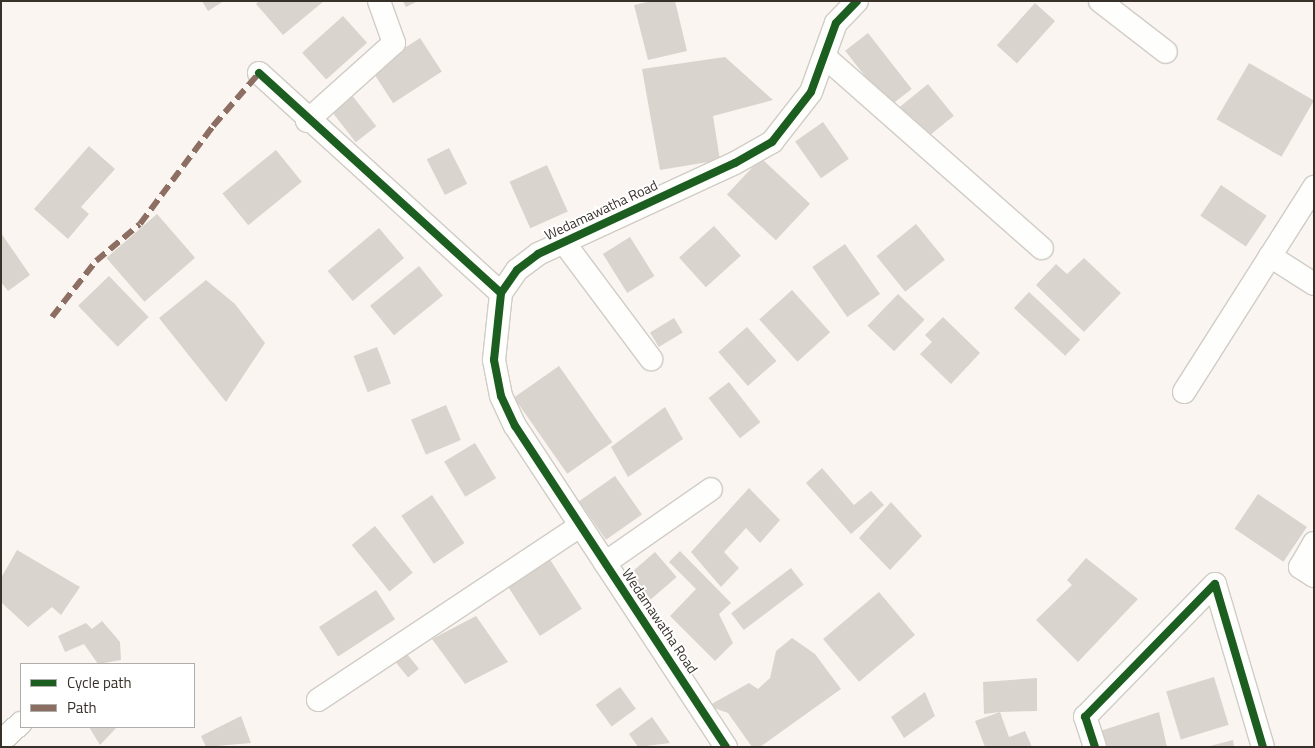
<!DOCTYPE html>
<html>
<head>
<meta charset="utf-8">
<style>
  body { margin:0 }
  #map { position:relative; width:1315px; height:748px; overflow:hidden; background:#faf5f0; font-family:"Titillium Web",sans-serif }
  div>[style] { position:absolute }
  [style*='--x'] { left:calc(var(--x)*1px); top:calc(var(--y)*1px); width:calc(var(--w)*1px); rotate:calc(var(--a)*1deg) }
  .building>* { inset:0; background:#dad4ce; transform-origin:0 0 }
  .roads { filter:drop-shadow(1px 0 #d1ccc6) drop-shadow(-1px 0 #d1ccc6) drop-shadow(0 1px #d1ccc6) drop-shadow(0 -1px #d1ccc6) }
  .street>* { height:22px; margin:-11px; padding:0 11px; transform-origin:11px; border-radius:11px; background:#fefefd }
  .quiet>* { height:6px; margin-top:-3px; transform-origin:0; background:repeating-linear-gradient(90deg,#8d6e63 0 12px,transparent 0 18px) }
  .cycleway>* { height:8px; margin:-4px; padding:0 4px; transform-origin:4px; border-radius:4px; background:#1b5e20 }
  span { translate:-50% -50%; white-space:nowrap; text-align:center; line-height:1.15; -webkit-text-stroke:4px #fff; paint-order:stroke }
  .street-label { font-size:14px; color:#383129 }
  .frame { position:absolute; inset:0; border:2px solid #383129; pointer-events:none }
  .legend { position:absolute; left:20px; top:663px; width:175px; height:65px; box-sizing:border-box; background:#fff; border:1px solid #afada9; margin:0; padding:6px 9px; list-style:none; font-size:15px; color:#383129 }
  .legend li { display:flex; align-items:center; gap:10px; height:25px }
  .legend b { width:25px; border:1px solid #afada9 }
</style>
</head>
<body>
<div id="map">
  <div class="building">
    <div style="clip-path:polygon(202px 1px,224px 1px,208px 11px)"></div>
    <div style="clip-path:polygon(259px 1px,324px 1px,283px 35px,256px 4px)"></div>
    <div style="clip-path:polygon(403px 1px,418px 1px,406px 7px)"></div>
    <div style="clip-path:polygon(652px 1px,675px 1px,687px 51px,648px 60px,634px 5px)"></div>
    <div style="left:1035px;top:3px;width:27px;height:57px;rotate:42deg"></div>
    <div style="left:343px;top:16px;width:36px;height:55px;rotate:48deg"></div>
    <div style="left:868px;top:33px;width:71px;height:29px;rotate:52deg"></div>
    <div style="left:420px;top:38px;width:40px;height:58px;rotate:57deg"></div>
    <div style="clip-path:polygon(725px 57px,773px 100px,713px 116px,720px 160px,660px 170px,642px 69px)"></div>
    <div style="left:1249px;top:63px;width:75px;height:65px;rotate:30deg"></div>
    <div style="left:928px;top:84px;width:41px;height:36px;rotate:51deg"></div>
    <div style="left:351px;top:94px;width:41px;height:26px;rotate:52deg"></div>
    <div style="left:823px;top:122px;width:45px;height:34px;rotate:55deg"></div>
    <div style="clip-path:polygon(89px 146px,115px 169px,81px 207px,89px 214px,68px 239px,34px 209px)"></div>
    <div style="left:449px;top:148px;width:40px;height:25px;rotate:63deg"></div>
    <div style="left:276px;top:150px;width:41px;height:69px;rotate:51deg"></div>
    <div style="left:761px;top:158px;width:67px;height:50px;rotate:43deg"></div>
    <div style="left:547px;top:165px;width:51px;height:41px;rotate:66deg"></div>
    <div style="left:1221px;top:185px;width:55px;height:37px;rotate:34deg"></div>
    <div style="left:157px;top:214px;width:58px;height:67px;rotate:49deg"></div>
    <div style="left:916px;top:224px;width:46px;height:51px;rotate:51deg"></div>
    <div style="left:714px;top:226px;width:40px;height:47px;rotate:48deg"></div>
    <div style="left:379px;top:228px;width:39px;height:67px;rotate:50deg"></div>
    <div style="clip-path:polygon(1px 233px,30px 275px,8px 291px,1px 282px)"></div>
    <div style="left:630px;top:237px;width:46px;height:32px;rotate:58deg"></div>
    <div style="left:845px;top:244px;width:61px;height:40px;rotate:55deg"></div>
    <div style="clip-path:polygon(1084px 258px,1121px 293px,1084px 332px,1036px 285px,1056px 264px,1067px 274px)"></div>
    <div style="left:419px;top:266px;width:38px;height:63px;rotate:51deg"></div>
    <div style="left:109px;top:276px;width:57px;height:43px;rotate:46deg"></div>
    <div style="clip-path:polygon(206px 280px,235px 304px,265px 343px,226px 402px,159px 318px)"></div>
    <div style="left:792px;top:290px;width:57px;height:44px;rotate:48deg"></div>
    <div style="left:1029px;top:292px;width:70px;height:22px;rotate:43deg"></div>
    <div style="left:898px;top:294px;width:37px;height:44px;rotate:44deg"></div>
    <div style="clip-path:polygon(943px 317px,980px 353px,951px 384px,920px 354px,932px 342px,925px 335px)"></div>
    <div style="left:674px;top:318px;width:17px;height:28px;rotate:59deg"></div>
    <div style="left:747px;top:327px;width:45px;height:38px;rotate:49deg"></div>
    <div style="left:377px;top:347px;width:39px;height:25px;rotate:69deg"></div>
    <div style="left:559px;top:366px;width:93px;height:55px;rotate:55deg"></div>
    <div style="left:729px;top:382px;width:51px;height:26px;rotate:52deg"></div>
    <div style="left:446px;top:405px;width:38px;height:38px;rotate:67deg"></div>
    <div style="clip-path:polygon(665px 407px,683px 439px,628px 477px,611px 447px)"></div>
    <div style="left:475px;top:443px;width:41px;height:36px;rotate:59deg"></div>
    <div style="clip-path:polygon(822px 468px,854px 505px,871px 491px,884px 505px,851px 534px,806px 483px)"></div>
    <div style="left:615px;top:476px;width:47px;height:44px;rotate:55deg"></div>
    <div style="clip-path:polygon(749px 488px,780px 520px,760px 543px,746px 528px,724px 552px,739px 568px,721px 587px,691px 552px)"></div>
    <div style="left:1258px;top:494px;width:59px;height:42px;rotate:34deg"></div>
    <div style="left:432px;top:495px;width:58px;height:37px;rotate:56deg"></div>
    <div style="clip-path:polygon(891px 502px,922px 536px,890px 570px,859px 538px)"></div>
    <div style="left:375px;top:526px;width:60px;height:30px;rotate:51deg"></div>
    <div style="clip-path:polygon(17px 550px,80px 587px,61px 615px,52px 607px,28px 627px,1px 602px,1px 578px)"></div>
    <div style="clip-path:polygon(680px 551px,731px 603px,719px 614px,733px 643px,715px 661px,670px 616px,696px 589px,669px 562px)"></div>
    <div style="left:655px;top:552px;width:33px;height:42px;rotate:49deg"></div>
    <div style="left:547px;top:555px;width:64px;height:50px;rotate:57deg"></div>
    <div style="clip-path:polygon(1086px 558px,1138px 599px,1078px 662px,1036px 620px,1072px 585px,1067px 580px)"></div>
    <div style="left:791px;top:568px;width:21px;height:75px;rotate:53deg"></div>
    <div style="left:376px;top:590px;width:35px;height:68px;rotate:57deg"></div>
    <div style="left:879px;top:592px;width:56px;height:73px;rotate:50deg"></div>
    <div style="clip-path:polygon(476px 616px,508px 662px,465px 684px,432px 639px)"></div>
    <div style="clip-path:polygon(102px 621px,120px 642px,121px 660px,98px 664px,84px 644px,65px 652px,58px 636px,86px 623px,92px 629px)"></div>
    <div style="clip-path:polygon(792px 638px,815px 654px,841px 689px,760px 747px,752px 747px,728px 713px,708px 706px,749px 683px,758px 689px,770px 678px,776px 651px)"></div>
    <div style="left:407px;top:654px;width:19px;height:14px;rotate:51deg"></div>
    <div style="left:1214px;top:677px;width:50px;height:50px;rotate:73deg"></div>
    <div style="clip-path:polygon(1037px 678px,1037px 711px,1000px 712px,1009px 737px,1025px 731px,1032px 747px,985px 747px,975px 721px,1000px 712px,984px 714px,983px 682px)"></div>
    <div style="left:620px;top:687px;width:27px;height:30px;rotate:54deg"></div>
    <div style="clip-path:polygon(925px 692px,935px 716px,904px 738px,891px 717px)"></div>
    <div style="clip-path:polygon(1159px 712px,1167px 747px,1102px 747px,1097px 732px)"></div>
    <div style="clip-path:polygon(241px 716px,251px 743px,206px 747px,201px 736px)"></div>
    <div style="clip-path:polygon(652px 717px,670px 743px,638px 747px,629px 734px)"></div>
    <div style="clip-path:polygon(89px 727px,117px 727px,100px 745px)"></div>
    <div style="clip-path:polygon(1233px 740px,1234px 747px,1210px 747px,1210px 746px)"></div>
  </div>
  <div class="roads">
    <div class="street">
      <div style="--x:1100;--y:1;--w:83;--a:37.7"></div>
      <div style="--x:825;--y:57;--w:289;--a:41.4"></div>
      <div style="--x:259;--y:73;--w:327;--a:42.3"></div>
      <div style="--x:307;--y:121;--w:117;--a:-41.9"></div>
      <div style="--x:394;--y:43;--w:45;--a:-109.7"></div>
      <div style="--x:562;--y:240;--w:149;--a:53.2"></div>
      <div style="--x:1270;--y:256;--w:52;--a:32.5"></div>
      <div style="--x:1184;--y:392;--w:243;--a:-57.6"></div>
      <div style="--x:1314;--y:543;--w:28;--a:120"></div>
      <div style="--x:1300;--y:567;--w:17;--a:33"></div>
      <div style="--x:605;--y:563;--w:129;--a:-34.9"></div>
      <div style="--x:318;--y:700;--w:315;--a:-33.6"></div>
      <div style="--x:1;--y:741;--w:27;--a:-42"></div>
      <div style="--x:726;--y:747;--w:384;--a:-123.3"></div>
      <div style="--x:515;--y:426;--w:33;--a:-115"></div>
      <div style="--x:501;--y:396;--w:37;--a:-101"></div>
      <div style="--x:494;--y:360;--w:67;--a:-84"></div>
      <div style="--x:501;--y:293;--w:28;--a:-55"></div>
      <div style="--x:517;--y:270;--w:26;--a:-37"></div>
      <div style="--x:538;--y:254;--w:217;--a:-24.8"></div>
      <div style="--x:735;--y:163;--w:43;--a:-29.6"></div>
      <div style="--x:772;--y:142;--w:63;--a:-52"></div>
      <div style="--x:811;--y:92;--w:73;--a:-70.1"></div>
      <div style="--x:836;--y:23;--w:30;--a:-46"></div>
      <div style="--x:1095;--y:747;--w:32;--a:-108"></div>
      <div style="--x:1085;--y:717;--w:186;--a:-45.7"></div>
      <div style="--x:1215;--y:584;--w:170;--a:73.6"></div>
    </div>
  </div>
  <div class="quiet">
    <div style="--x:52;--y:317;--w:71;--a:-51.8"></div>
    <div style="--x:96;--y:261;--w:57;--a:-40.1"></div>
    <div style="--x:140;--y:224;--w:122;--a:-53.3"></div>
    <div style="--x:213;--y:126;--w:70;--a:-49"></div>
  </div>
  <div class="cycleway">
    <div style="--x:259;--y:73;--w:327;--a:42.3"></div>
    <div style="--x:726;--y:747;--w:384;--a:-123.3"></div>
    <div style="--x:515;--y:426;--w:33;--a:-115"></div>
    <div style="--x:501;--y:396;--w:37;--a:-101"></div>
    <div style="--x:494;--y:360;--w:67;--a:-84"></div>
    <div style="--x:501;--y:293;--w:28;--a:-55"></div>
    <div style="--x:517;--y:270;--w:26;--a:-37"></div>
    <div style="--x:538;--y:254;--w:217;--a:-24.8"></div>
    <div style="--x:735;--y:163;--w:43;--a:-29.6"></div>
    <div style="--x:772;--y:142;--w:63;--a:-52"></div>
    <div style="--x:811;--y:92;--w:73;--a:-70.1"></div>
    <div style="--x:836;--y:23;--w:30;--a:-46"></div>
    <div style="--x:1095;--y:747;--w:32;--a:-108"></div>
    <div style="--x:1085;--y:717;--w:186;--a:-45.7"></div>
    <div style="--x:1215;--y:584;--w:170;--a:73.6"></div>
  </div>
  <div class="street-label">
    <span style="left:601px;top:210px;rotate:-25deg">Wedamawatha Road</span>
    <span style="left:660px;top:621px;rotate:56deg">Wedamawatha Road</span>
  </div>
  <div class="frame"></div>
  <ul class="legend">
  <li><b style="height:6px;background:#1b5e20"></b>Cycle path</li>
  <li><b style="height:6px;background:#8d6e63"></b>Path</li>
  </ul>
</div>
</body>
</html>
